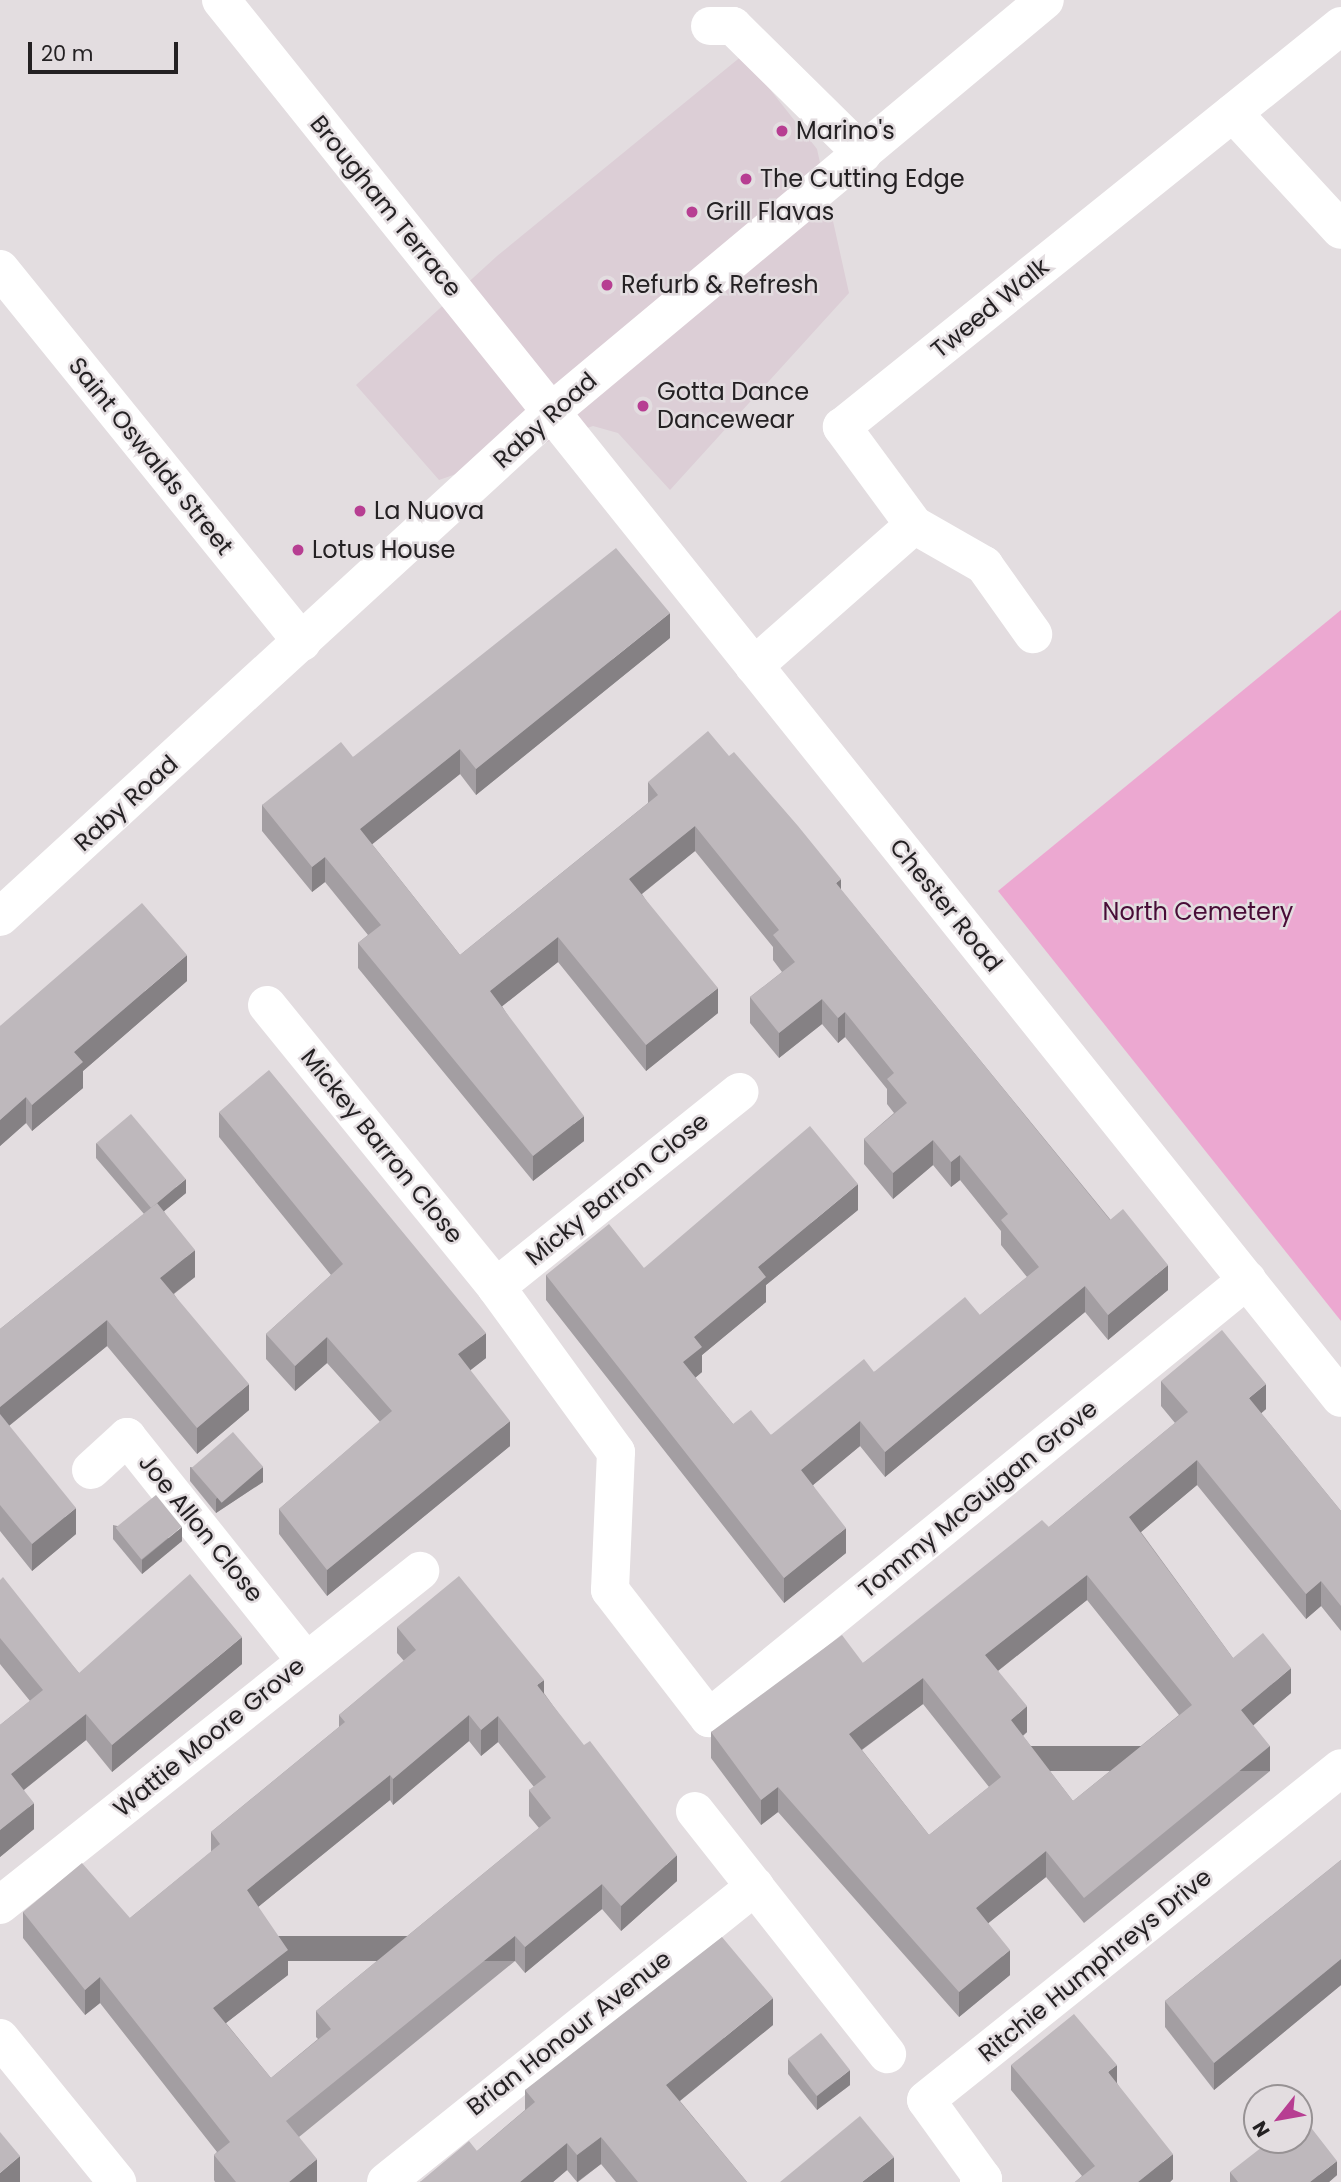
<!DOCTYPE html>
<html>
<head>
<meta charset="utf-8">
<style>
  body { margin:0 }
  #map { position:relative; width:1341px; height:2182px; overflow:hidden; background:#e3dde0; font-family:Poppins,sans-serif }
  div>[style] { position:absolute }
  [style*='--x'] { left:calc(var(--x)*1px); top:calc(var(--y)*1px); width:calc(var(--w)*1px); rotate:calc(var(--a)*1deg) }
  .built>* { inset:0; background:#dcced6 }
  .green>* { inset:0; background:#eca8d1 }
  .minor>* { height:38px; margin:-19px; padding:0 19px; transform-origin:19px; border-radius:19px; background:#fff }
  .wall>* { inset:0; background:#a39ea2 }
  .shaded-wall>* { inset:0; background:#858184; transform-origin:0 0 }
  .building>* { inset:0; background:#beb8bc; transform-origin:0 0 }
  .dots>* { width:19px; height:19px; translate:-50% -50%; box-sizing:border-box; border:4px solid #e3dde0; border-radius:50% }
  span { translate:-50% -50%; white-space:nowrap; text-align:center; line-height:1.15; -webkit-text-stroke:5px #e3dde0; paint-order:stroke }
  .poi-label { font-size:24px; color:#242123 }
  .left { translate:0 -50%; text-align:left }
  .street-label { font-size:24px; color:#242123 }
  .park-label { font-size:24px; color:#480c37 }
  .north { position:absolute; left:1243px; top:2084px; width:70px; height:70px; box-sizing:border-box; background:#e3dde0; border:2px solid #979294; border-radius:50%; rotate:239deg; font-size:19px; font-weight:700; line-height:28px; text-align:center; color:#242123 }
  .north::after { content:''; display:block; margin:auto; width:24px; height:32px; background:#b73e92; clip-path:polygon(50% 0,100% 100%,50% 72%,0 100%) }
  .scale { position:absolute; left:28px; top:42px; width:150px; height:32px; box-sizing:border-box; border:4px solid #242123; border-top:0; padding-left:9px; font-size:21px; line-height:24px; white-space:nowrap; color:#242123; -webkit-text-stroke:5px #e3dde0; paint-order:stroke }
</style>
</head>
<body>
<div id="map">
  <div class="built">
    <div style="clip-path:polygon(743px 55px,817px 149px,849px 293px,670px 490px,618px 433px,593px 426px,439px 480px,356px 385px,497px 256px)"></div>
  </div>
  <div class="green">
    <div style="clip-path:polygon(1341px 610px,1341px 1321px,998px 891px)"></div>
  </div>
  <div class="minor">
    <div style="--x:221;--y:0;--w:1791;--a:51.3"></div>
    <div style="--x:710;--y:26;--w:23;--a:0"></div>
    <div style="--x:733;--y:26;--w:182;--a:44.6"></div>
    <div style="--x:1233;--y:113;--w:159;--a:47.3"></div>
    <div style="--x:0;--y:269;--w:480;--a:51"></div>
    <div style="--x:914;--y:525;--w:81;--a:29.7"></div>
    <div style="--x:984;--y:565;--w:85;--a:54.6"></div>
    <div style="--x:754;--y:666;--w:213;--a:-41.4"></div>
    <div style="--x:914;--y:525;--w:122;--a:-126.3"></div>
    <div style="--x:842;--y:427;--w:640;--a:-38.79"></div>
    <div style="--x:0;--y:917;--w:747;--a:-42.51"></div>
    <div style="--x:551;--y:412;--w:643;--a:-39.83"></div>
    <div style="--x:267;--y:1005;--w:363;--a:50.9"></div>
    <div style="--x:496;--y:1287;--w:204;--a:54"></div>
    <div style="--x:616;--y:1452;--w:138;--a:92.5"></div>
    <div style="--x:610;--y:1590;--w:162;--a:52.3"></div>
    <div style="--x:709;--y:1718;--w:694;--a:-39.15"></div>
    <div style="--x:496;--y:1287;--w:312;--a:-38.7"></div>
    <div style="--x:91;--y:1470;--w:49;--a:-42.5"></div>
    <div style="--x:127;--y:1437;--w:284;--a:51.4"></div>
    <div style="--x:695;--y:1811;--w:310;--a:51.7"></div>
    <div style="--x:0;--y:1905;--w:537;--a:-38.49"></div>
    <div style="--x:0;--y:2038;--w:186;--a:50.9"></div>
    <div style="--x:386;--y:2182;--w:473;--a:-38.7"></div>
    <div style="--x:979;--y:2182;--w:5;--a:-37"></div>
    <div style="--x:983;--y:2179;--w:97;--a:-125.8"></div>
    <div style="--x:926;--y:2100;--w:531;--a:-38.66"></div>
  </div>
  <div class="wall">
    <div style="clip-path:polygon(670px 638px,476px 795px,460px 774px,372px 844px,460px 955px,648px 803px,648px 782px,841px 890px,1168px 1290px,1108px 1340px,1085px 1312px,885px 1477px,860px 1446px,813px 1485px,846px 1553px,784px 1603px,546px 1300px,546px 1275px,644px 1268px,858px 1210px,766px 1285px,766px 1302px,702px 1355px,702px 1372px,695px 1378px,733px 1424px,771px 1435px,874px 1372px,980px 1315px,1027px 1277px,1001px 1245px,1001px 1231px,960px 1180px,951px 1187px,933px 1165px,893px 1199px,864px 1164px,864px 1139px,894px 1113px,887px 1104px,887px 1089px,845px 1037px,838px 1043px,822px 1024px,779px 1058px,750px 1023px,750px 997px,782px 972px,773px 960px,773px 947px,695px 851px,642px 894px,718px 1013px,646px 1071px,558px 962px,502px 1006px,584px 1141px,533px 1181px,358px 968px,358px 943px,368px 935px,325px 882px,312px 892px,262px 831px,262px 805px,353px 757px)"></div>
    <div style="clip-path:polygon(187px 981px,83px 1071px,83px 1088px,32px 1131px,26px 1123px,0 1146px,0 1026px)"></div>
    <div style="clip-path:polygon(219px 1112px,486px 1358px,470px 1370px,510px 1446px,327px 1596px,279px 1534px,279px 1509px,380px 1422px,327px 1363px,295px 1391px,266px 1359px,266px 1334px,331px 1275px,219px 1137px)"></div>
    <div style="clip-path:polygon(96px 1143px,186px 1193px,164px 1211px,195px 1277px,174px 1294px,249px 1410px,197px 1454px,107px 1346px,9px 1426px,76px 1534px,32px 1571px,0 1531px,0 1329px,144px 1214px,96px 1158px)"></div>
    <div style="clip-path:polygon(evenodd,1161px 1381px,1266px 1409px,1261px 1413px,1341px 1511px,1341px 1631px,1321px 1606px,1306px 1619px,1197px 1485px,1141px 1532px,1233px 1658px,1291px 1693px,1253px 1725px,1270px 1771px,1084px 1923px,1046px 1877px,988px 1923px,1010px 1975px,959px 2017px,778px 1812px,761px 1825px,711px 1758px,711px 1732px,863px 1663px,1049px 1527px,1175px 1423px,1161px 1406px,1161px 1381px,1087px 1600px,1179px 1715px,1073px 1801px,1023px 1736px,1027px 1732px,998px 1671px,1087px 1600px,1161px 1381px,923px 1704px,989px 1787px,929px 1835px,862px 1750px,923px 1704px)"></div>
    <div style="clip-path:polygon(190px 1467px,263px 1482px,216px 1513px,190px 1481px)"></div>
    <div style="clip-path:polygon(113px 1525px,182px 1541px,142px 1574px,113px 1539px)"></div>
    <div style="clip-path:polygon(0 1580px,79px 1673px,242px 1664px,112px 1772px,86px 1740px,24px 1790px,34px 1829px,0 1857px,0 1725px,30px 1701px,0 1664px)"></div>
    <div style="clip-path:polygon(evenodd,397px 1627px,544px 1693px,677px 1881px,621px 1931px,602px 1909px,525px 1973px,515px 1961px,299px 2137px,317px 2182px,215px 2182px,214px 2180px,214px 2155px,217px 2152px,100px 2003px,85px 2015px,23px 1938px,23px 1912px,130px 1918px,211px 1852px,211px 1832px,339px 1727px,339px 1715px,404px 1661px,397px 1653px,397px 1627px,469px 1741px,481px 1756px,498px 1742px,534px 1787px,529px 1790px,529px 1816px,539px 1828px,316px 2011px,316px 2037px,318px 2039px,271px 2078px,226px 2023px,288px 1975px,258px 1907px,390px 1800px,393px 1805px,469px 1741px)"></div>
    <div style="clip-path:polygon(1341px 1860px,1341px 1985px,1214px 2090px,1165px 2027px,1165px 2001px)"></div>
    <div style="clip-path:polygon(773px 2025px,680px 2101px,747px 2182px,616px 2182px,601px 2164px,578px 2182px,577px 2182px,567px 2170px,553px 2182px,420px 2182px,477px 2151px,525px 2110px,525px 2090px)"></div>
    <div style="clip-path:polygon(788px 2059px,850px 2085px,817px 2110px,788px 2074px)"></div>
    <div style="clip-path:polygon(1011px 2065px,1117px 2083px,1173px 2179px,1170px 2182px,1075px 2182px,1082px 2176px,1011px 2090px)"></div>
    <div style="clip-path:polygon(1230px 2172px,1337px 2175px,1329px 2182px,1230px 2182px)"></div>
  </div>
  <div class="shaded-wall">
    <div style="clip-path:polygon(670px 613px,670px 638px,476px 795px,476px 769px)"></div>
    <div style="clip-path:polygon(460px 749px,460px 774px,360px 854px,360px 829px)"></div>
    <div style="clip-path:polygon(695px 826px,695px 851px,629px 904px,629px 879px)"></div>
    <div style="clip-path:polygon(325px 857px,325px 882px,312px 892px,312px 867px)"></div>
    <div style="clip-path:polygon(841px 879px,841px 904px,836px 883px)"></div>
    <div style="clip-path:polygon(558px 937px,558px 962px,490px 1016px,490px 991px)"></div>
    <div style="clip-path:polygon(187px 955px,187px 981px,83px 1071px,83px 1088px,32px 1131px,32px 1105px,74px 1052px)"></div>
    <div style="clip-path:polygon(718px 988px,718px 1013px,646px 1071px,646px 1045px)"></div>
    <div style="clip-path:polygon(822px 999px,822px 1024px,779px 1058px,779px 1033px)"></div>
    <div style="clip-path:polygon(845px 1012px,845px 1037px,838px 1043px,838px 1018px)"></div>
    <div style="clip-path:polygon(26px 1097px,26px 1123px,0 1146px,0 1120px)"></div>
    <div style="clip-path:polygon(584px 1116px,584px 1141px,533px 1181px,533px 1156px)"></div>
    <div style="clip-path:polygon(933px 1140px,933px 1165px,893px 1199px,893px 1173px)"></div>
    <div style="clip-path:polygon(960px 1155px,960px 1180px,951px 1187px,951px 1162px)"></div>
    <div style="clip-path:polygon(186px 1179px,186px 1193px,151px 1222px,151px 1208px)"></div>
    <div style="clip-path:polygon(858px 1184px,858px 1210px,766px 1285px,766px 1302px,702px 1355px,702px 1372px,683px 1388px,683px 1362px,694px 1337px,758px 1267px)"></div>
    <div style="clip-path:polygon(195px 1250px,195px 1277px,160px 1304px,160px 1278px)"></div>
    <div style="clip-path:polygon(1168px 1265px,1168px 1290px,1108px 1340px,1108px 1315px)"></div>
    <div style="clip-path:polygon(1085px 1286px,1085px 1312px,885px 1477px,885px 1452px)"></div>
    <div style="clip-path:polygon(107px 1320px,107px 1346px,0 1433px,0 1407px)"></div>
    <div style="clip-path:polygon(486px 1333px,486px 1358px,458px 1380px,458px 1354px)"></div>
    <div style="clip-path:polygon(327px 1337px,327px 1363px,295px 1391px,295px 1366px)"></div>
    <div style="clip-path:polygon(249px 1384px,249px 1410px,197px 1454px,197px 1428px)"></div>
    <div style="clip-path:polygon(1266px 1384px,1266px 1409px,1249px 1424px,1249px 1398px)"></div>
    <div style="clip-path:polygon(510px 1421px,510px 1446px,327px 1596px,327px 1570px)"></div>
    <div style="clip-path:polygon(860px 1421px,860px 1446px,801px 1495px,801px 1470px)"></div>
    <div style="clip-path:polygon(1197px 1460px,1197px 1485px,1129px 1542px,1129px 1517px)"></div>
    <div style="clip-path:polygon(263px 1467px,263px 1482px,216px 1513px,216px 1499px)"></div>
    <div style="clip-path:polygon(76px 1508px,76px 1534px,32px 1571px,32px 1544px)"></div>
    <div style="clip-path:polygon(182px 1527px,182px 1541px,142px 1574px,142px 1560px)"></div>
    <div style="clip-path:polygon(846px 1528px,846px 1553px,784px 1603px,784px 1578px)"></div>
    <div style="clip-path:polygon(1087px 1575px,1087px 1600px,985px 1681px,985px 1655px)"></div>
    <div style="clip-path:polygon(1321px 1581px,1321px 1606px,1306px 1619px,1306px 1594px)"></div>
    <div style="clip-path:polygon(242px 1637px,242px 1664px,112px 1772px,112px 1745px)"></div>
    <div style="clip-path:polygon(1291px 1668px,1291px 1693px,1241px 1736px,1241px 1710px)"></div>
    <div style="clip-path:polygon(923px 1678px,923px 1704px,849px 1759px,849px 1734px)"></div>
    <div style="clip-path:polygon(544px 1680px,544px 1705px,537px 1685px)"></div>
    <div style="clip-path:polygon(1027px 1706px,1027px 1732px,1011px 1745px,1011px 1720px)"></div>
    <div style="clip-path:polygon(86px 1714px,86px 1740px,11px 1800px,11px 1774px)"></div>
    <div style="clip-path:polygon(469px 1715px,469px 1741px,393px 1805px,393px 1779px)"></div>
    <div style="clip-path:polygon(498px 1716px,498px 1742px,481px 1756px,481px 1730px)"></div>
    <div style="left:1270px;top:1746px;width:25px;height:240px;rotate:90deg"></div>
    <div style="clip-path:polygon(390px 1775px,390px 1800px,247px 1916px,247px 1890px)"></div>
    <div style="clip-path:polygon(778px 1787px,778px 1812px,761px 1825px,761px 1800px)"></div>
    <div style="clip-path:polygon(34px 1803px,34px 1829px,0 1857px,0 1830px)"></div>
    <div style="clip-path:polygon(1046px 1851px,1046px 1877px,976px 1933px,976px 1908px)"></div>
    <div style="clip-path:polygon(677px 1855px,677px 1881px,621px 1931px,621px 1906px)"></div>
    <div style="clip-path:polygon(602px 1884px,602px 1909px,525px 1973px,525px 1947px)"></div>
    <div style="left:515px;top:1936px;width:25px;height:294px;rotate:90deg"></div>
    <div style="clip-path:polygon(288px 1950px,288px 1975px,213px 2033px,213px 2008px)"></div>
    <div style="clip-path:polygon(1010px 1950px,1010px 1975px,959px 2017px,959px 1992px)"></div>
    <div style="clip-path:polygon(1341px 1959px,1341px 1985px,1214px 2090px,1214px 2063px)"></div>
    <div style="clip-path:polygon(100px 1977px,100px 2003px,85px 2015px,85px 1990px)"></div>
    <div style="clip-path:polygon(773px 1998px,773px 2025px,666px 2112px,666px 2085px)"></div>
    <div style="clip-path:polygon(1117px 2065px,1117px 2090px,1108px 2072px)"></div>
    <div style="clip-path:polygon(850px 2070px,850px 2085px,817px 2110px,817px 2096px)"></div>
    <div style="clip-path:polygon(601px 2137px,601px 2164px,577px 2182px,577px 2155px)"></div>
    <div style="clip-path:polygon(567px 2143px,567px 2170px,553px 2182px,520px 2182px)"></div>
    <div style="clip-path:polygon(1173px 2154px,1173px 2179px,1170px 2182px,1138px 2182px)"></div>
    <div style="clip-path:polygon(20px 2156px,20px 2182px,0 2182px,0 2173px)"></div>
    <div style="clip-path:polygon(894px 2157px,894px 2182px,862px 2182px)"></div>
    <div style="clip-path:polygon(317px 2159px,317px 2182px,289px 2182px)"></div>
    <div style="clip-path:polygon(1337px 2161px,1337px 2175px,1329px 2182px,1310px 2182px)"></div>
  </div>
  <div class="building">
    <div style="clip-path:polygon(616px 548px,670px 613px,476px 769px,460px 749px,360px 829px,460px 955px,658px 795px,648px 782px,708px 731px,729px 756px,734px 752px,798px 826px,841px 879px,836px 883px,1110px 1220px,1123px 1209px,1168px 1265px,1108px 1315px,1085px 1286px,885px 1452px,860px 1421px,801px 1470px,846px 1528px,784px 1578px,546px 1275px,609px 1224px,644px 1268px,810px 1126px,858px 1184px,758px 1267px,766px 1277px,694px 1337px,702px 1347px,683px 1362px,733px 1424px,751px 1410px,771px 1435px,864px 1359px,874px 1372px,965px 1297px,980px 1315px,1039px 1267px,1001px 1220px,1008px 1214px,960px 1155px,951px 1162px,933px 1140px,893px 1173px,864px 1139px,907px 1103px,887px 1079px,894px 1073px,845px 1012px,838px 1018px,822px 999px,779px 1033px,750px 997px,795px 962px,773px 935px,779px 930px,695px 826px,629px 879px,718px 988px,646px 1045px,558px 937px,490px 991px,584px 1116px,533px 1156px,358px 943px,381px 925px,325px 857px,312px 867px,262px 805px,341px 742px,353px 757px)"></div>
    <div style="clip-path:polygon(142px 903px,187px 955px,74px 1052px,83px 1062px,32px 1105px,26px 1097px,0 1120px,0 1026px)"></div>
    <div style="clip-path:polygon(269px 1070px,486px 1333px,458px 1354px,510px 1421px,327px 1570px,279px 1509px,392px 1411px,327px 1337px,295px 1366px,266px 1334px,343px 1264px,219px 1112px)"></div>
    <div style="left:131px;top:1114px;width:85px;height:45px;rotate:50deg"></div>
    <div style="clip-path:polygon(157px 1203px,195px 1250px,160px 1278px,249px 1384px,197px 1428px,107px 1320px,0 1407px,0 1329px)"></div>
    <div style="clip-path:polygon(evenodd,1222px 1330px,1266px 1384px,1249px 1398px,1341px 1511px,1341px 1606px,1321px 1581px,1306px 1594px,1197px 1460px,1129px 1517px,1233px 1658px,1263px 1633px,1291px 1668px,1241px 1710px,1270px 1746px,1084px 1898px,1046px 1851px,976px 1908px,1010px 1950px,959px 1992px,778px 1787px,761px 1800px,711px 1732px,842px 1635px,863px 1663px,1042px 1520px,1049px 1527px,1188px 1412px,1161px 1381px,1222px 1330px,1087px 1575px,1192px 1705px,1073px 1801px,1011px 1720px,1027px 1706px,985px 1655px,1087px 1575px,1222px 1330px,923px 1678px,1001px 1777px,929px 1835px,849px 1734px,923px 1678px)"></div>
    <div style="clip-path:polygon(0 1414px,76px 1508px,32px 1544px,0 1505px)"></div>
    <div style="left:233px;top:1432px;width:46px;height:55px;rotate:49deg"></div>
    <div style="left:156px;top:1495px;width:41px;height:52px;rotate:51deg"></div>
    <div style="clip-path:polygon(190px 1574px,242px 1637px,112px 1745px,86px 1714px,11px 1774px,34px 1803px,0 1830px,0 1725px,43px 1690px,0 1638px,0 1580px,3px 1577px,79px 1673px)"></div>
    <div style="clip-path:polygon(evenodd,459px 1576px,544px 1680px,537px 1685px,584px 1745px,590px 1741px,677px 1855px,621px 1906px,602px 1884px,525px 1947px,515px 1936px,286px 2121px,317px 2159px,289px 2182px,236px 2182px,214px 2155px,230px 2142px,100px 1977px,85px 1990px,23px 1912px,82px 1863px,130px 1918px,220px 1844px,211px 1832px,345px 1722px,339px 1715px,416px 1650px,397px 1627px,459px 1576px,469px 1715px,481px 1730px,498px 1716px,546px 1777px,529px 1790px,551px 1818px,316px 2011px,331px 2029px,271px 2078px,213px 2008px,288px 1950px,247px 1890px,390px 1775px,393px 1779px,469px 1715px)"></div>
    <div style="clip-path:polygon(1341px 1860px,1341px 1959px,1214px 2063px,1165px 2001px)"></div>
    <div style="clip-path:polygon(722px 1937px,773px 1998px,666px 2085px,747px 2182px,638px 2182px,601px 2137px,577px 2155px,567px 2143px,520px 2182px,420px 2182px,469px 2141px,477px 2151px,535px 2102px,525px 2090px)"></div>
    <div style="clip-path:polygon(1074px 2014px,1117px 2065px,1108px 2072px,1173px 2154px,1138px 2182px,1075px 2182px,1095px 2166px,1011px 2065px)"></div>
    <div style="left:821px;top:2033px;width:47px;height:42px;rotate:52deg"></div>
    <div style="clip-path:polygon(860px 2116px,894px 2157px,862px 2182px,780px 2182px)"></div>
    <div style="clip-path:polygon(1302px 2116px,1337px 2161px,1310px 2182px,1238px 2182px,1230px 2172px,1271px 2140px,1299px 2140px,1299px 2118px)"></div>
    <div style="clip-path:polygon(0 2132px,20px 2156px,0 2173px)"></div>
  </div>
  <div class="dots">
    <div style="left:782px;top:131px;background:#b73e92"></div>
    <div style="left:746px;top:179px;background:#b73e92"></div>
    <div style="left:692px;top:212px;background:#b73e92"></div>
    <div style="left:607px;top:285px;background:#b73e92"></div>
    <div style="left:643px;top:406px;background:#b73e92"></div>
    <div style="left:360px;top:511px;background:#b73e92"></div>
    <div style="left:298px;top:550px;background:#b73e92"></div>
  </div>
  <div class="poi-label">
    <span class="left" style="left:796px;top:131px">Marino's</span>
    <span class="left" style="left:760px;top:179px">The Cutting Edge</span>
    <span class="left" style="left:706px;top:212px">Grill Flavas</span>
    <span class="left" style="left:621px;top:285px">Refurb &amp; Refresh</span>
    <span class="left" style="left:657px;top:406px">Gotta Dance<br>Dancewear</span>
    <span class="left" style="left:374px;top:511px">La Nuova</span>
    <span class="left" style="left:312px;top:550px">Lotus House</span>
  </div>
  <div class="street-label">
    <span style="left:386px;top:206px;rotate:51deg">Brougham Terrace</span>
    <span style="left:990px;top:308px;rotate:-39deg">Tweed Walk</span>
    <span style="left:545px;top:420px;rotate:-42deg">Raby Road</span>
    <span style="left:151px;top:456px;rotate:51deg">Saint Oswalds Street</span>
    <span style="left:126px;top:803px;rotate:-42deg">Raby Road</span>
    <span style="left:946px;top:905px;rotate:51deg">Chester Road</span>
    <span style="left:382px;top:1146px;rotate:51deg">Mickey Barron Close</span>
    <span style="left:617px;top:1189px;rotate:-39deg">Micky Barron Close</span>
    <span style="left:978px;top:1499px;rotate:-39deg">Tommy McGuigan Grove</span>
    <span style="left:201px;top:1528px;rotate:51deg">Joe Allon Close</span>
    <span style="left:209px;top:1737px;rotate:-39deg">Wattie Moore Grove</span>
    <span style="left:1095px;top:1965px;rotate:-39deg">Ritchie Humphreys Drive</span>
    <span style="left:569px;top:2033px;rotate:-38deg">Brian Honour Avenue</span>
  </div>
  <div class="park-label">
    <span style="left:1198px;top:912px">North Cemetery</span>
  </div>
  <div class="north">N</div>
  <div class="scale">20 m</div>
</div>
</body>
</html>
